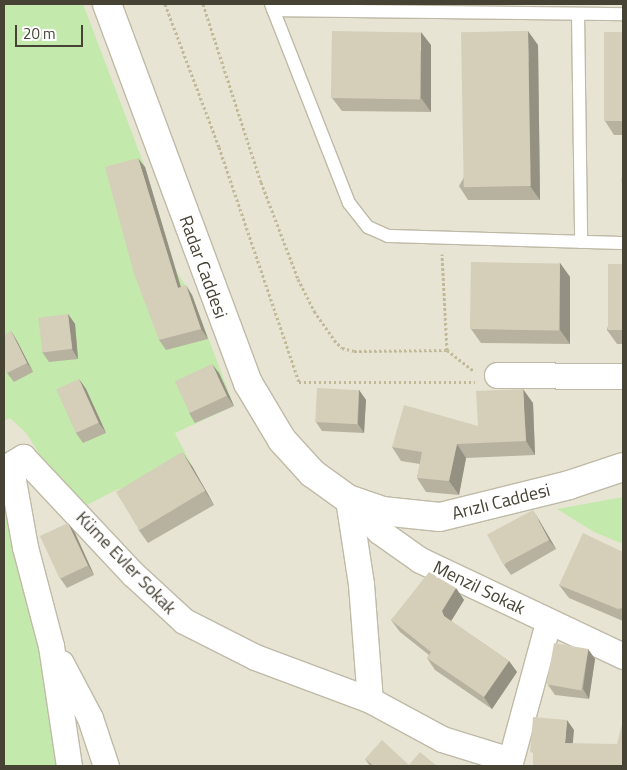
<!DOCTYPE html>
<html>
<head>
<meta charset="utf-8">
<style>
  body { margin:0 }
  #map { position:relative; width:627px; height:770px; overflow:hidden; background:#f3f1e5; font-family:"Titillium Web",sans-serif }
  div>[style] { position:absolute }
  [style*='--x'] { left:calc(var(--x)*1px); top:calc(var(--y)*1px); width:calc(var(--w)*1px); rotate:calc(var(--a)*1deg) }
  .residential>* { inset:0; background:#e7e4d3; transform-origin:0 0 }
  .green>* { inset:0; background:#c4e9ac }
  .path>* { height:3px; margin-top:-1.5px; transform-origin:0; background:repeating-linear-gradient(90deg,#c1b998 0 2.5px,transparent 0 5px) }
  .roads { filter:drop-shadow(1px 0 #bfbaa7) drop-shadow(-1px 0 #bfbaa7) drop-shadow(0 1px #bfbaa7) drop-shadow(0 -1px #bfbaa7) }
  .service>* { height:12px; margin:-6px; padding:0 6px; transform-origin:6px; border-radius:6px; background:#fff }
  .minor>* { height:25px; margin:-12.5px; padding:0 12.5px; transform-origin:12.5px; border-radius:12.5px; background:#fff }
  .tertiary>* { height:28px; margin:-14px; padding:0 14px; transform-origin:14px; border-radius:14px; background:#fff }
  .wall>* { inset:0; background:#b7b2a0 }
  .shaded-wall>* { inset:0; background:#959182 }
  .building>* { inset:0; background:#d5cfba; transform-origin:0 0 }
  span { translate:-50% -50%; white-space:nowrap; text-align:center; line-height:1.15; -webkit-text-stroke:4px #fff; paint-order:stroke }
  .street-label { font-size:18px; color:#464234 }
  .frame { position:absolute; inset:0; border:5px solid #464234; pointer-events:none }
  .scale { position:absolute; left:15px; top:25px; width:68px; height:22px; box-sizing:border-box; border:2px solid #464234; border-top:0; padding-left:6px; font-size:15px; line-height:18px; white-space:nowrap; color:#464234; -webkit-text-stroke:4px #fff; paint-order:stroke }
</style>
</head>
<body>
<div id="map">
  <div class="residential">
    <div style="left:4px;top:4px;width:619px;height:762px"></div>
  </div>
  <div class="green">
    <div style="clip-path:polygon(4px 4px,83px 4px,145px 167px,177px 273px,192px 295px,234px 406px,175px 433px,192px 466px,116px 490px,85px 506px,54px 477px,26px 433px,10px 418px,4px 421px)"></div>
    <div style="clip-path:polygon(4px 493px,45px 666px,59px 766px,4px 766px)"></div>
    <div style="clip-path:polygon(623px 497px,623px 544px,594px 532px,557px 509px)"></div>
  </div>
  <div class="path">
    <div style="--x:165;--y:4;--w:153;--a:69.3"></div>
    <div style="--x:219;--y:147;--w:248;--a:71.2"></div>
    <div style="--x:299;--y:382;--w:176;--a:0"></div>
    <div style="--x:203;--y:4;--w:187;--a:72"></div>
    <div style="--x:261;--y:182;--w:104;--a:69.1"></div>
    <div style="--x:298;--y:279;--w:36;--a:63"></div>
    <div style="--x:314;--y:311;--w:35;--a:55"></div>
    <div style="--x:334;--y:340;--w:11;--a:45"></div>
    <div style="--x:342;--y:348;--w:12;--a:14"></div>
    <div style="--x:354;--y:351;--w:93;--a:-0.6"></div>
    <div style="--x:447;--y:350;--w:96;--a:-93"></div>
    <div style="--x:447;--y:350;--w:34;--a:38"></div>
  </div>
  <div class="roads">
    <div class="service">
      <div style="--x:271;--y:4;--w:214;--a:68.6"></div>
      <div style="--x:349;--y:203;--w:31;--a:52"></div>
      <div style="--x:368;--y:227;--w:22;--a:24"></div>
      <div style="--x:388;--y:236;--w:235;--a:1.7"></div>
      <div style="--x:273;--y:10;--w:350;--a:0.7"></div>
      <div style="--x:578;--y:14;--w:228;--a:89.2"></div>
    </div>
    <div class="minor">
      <div style="--x:497;--y:375;--w:126;--a:0.5"></div>
      <div style="--x:348;--y:499;--w:45;--a:45.9"></div>
      <div style="--x:379;--y:531;--w:50;--a:35.3"></div>
      <div style="--x:420;--y:560;--w:225;--a:25.3"></div>
      <div style="--x:348;--y:499;--w:86;--a:81.3"></div>
      <div style="--x:361;--y:584;--w:116;--a:85.6"></div>
      <div style="--x:61;--y:663;--w:62;--a:62.2"></div>
      <div style="--x:90;--y:718;--w:51;--a:71.6"></div>
      <div style="--x:69;--y:766;--w:121;--a:-98.5"></div>
      <div style="--x:51;--y:646;--w:102;--a:-104.7"></div>
      <div style="--x:25;--y:547;--w:68;--a:-100.2"></div>
      <div style="--x:13;--y:480;--w:17;--a:-90"></div>
      <div style="--x:13;--y:463;--w:12;--a:-31"></div>
      <div style="--x:23;--y:457;--w:161;--a:46.8"></div>
      <div style="--x:133;--y:574;--w:69;--a:42.7"></div>
      <div style="--x:184;--y:621;--w:80;--a:26.9"></div>
      <div style="--x:255;--y:657;--w:123;--a:20.5"></div>
      <div style="--x:370;--y:700;--w:82;--a:28.4"></div>
      <div style="--x:442;--y:739;--w:71;--a:17.2"></div>
      <div style="--x:509;--y:766;--w:149;--a:-74.8"></div>
    </div>
    <div class="tertiary">
      <div style="--x:107;--y:4;--w:404;--a:69.6"></div>
      <div style="--x:248;--y:383;--w:66;--a:59.2"></div>
      <div style="--x:282;--y:440;--w:45;--a:47.7"></div>
      <div style="--x:312;--y:473;--w:44;--a:35.8"></div>
      <div style="--x:348;--y:499;--w:36;--a:19"></div>
      <div style="--x:382;--y:511;--w:58;--a:5.9"></div>
      <div style="--x:440;--y:517;--w:133;--a:-13.9"></div>
      <div style="--x:569;--y:485;--w:57;--a:-18.4"></div>
    </div>
  </div>
  <div class="wall">
    <div style="clip-path:polygon(623px 32px,623px 135px,614px 135px,605px 121px)"></div>
    <div style="clip-path:polygon(431px 45px,431px 112px,342px 111px,332px 98px)"></div>
    <div style="clip-path:polygon(538px 45px,540px 200px,468px 200px,459px 186px)"></div>
    <div style="clip-path:polygon(145px 167px,181px 287px,192px 295px,208px 339px,166px 350px,159px 340px)"></div>
    <div style="clip-path:polygon(560px 263px,570px 277px,570px 344px,481px 343px,471px 329px)"></div>
    <div style="clip-path:polygon(623px 264px,623px 344px,617px 344px,607px 330px)"></div>
    <div style="clip-path:polygon(68px 314px,75px 324px,78px 359px,49px 362px,42px 352px)"></div>
    <div style="clip-path:polygon(11px 331px,17px 341px,33px 372px,14px 382px,7px 373px)"></div>
    <div style="clip-path:polygon(219px 373px,234px 406px,195px 423px,189px 413px)"></div>
    <div style="clip-path:polygon(79px 379px,86px 389px,106px 433px,83px 443px,76px 433px)"></div>
    <div style="clip-path:polygon(359px 390px,366px 400px,364px 433px,322px 431px,316px 422px)"></div>
    <div style="clip-path:polygon(533px 403px,535px 455px,466px 458px,459px 495px,426px 492px,417px 478px,420px 464px,401px 461px,392px 447px,478px 426px)"></div>
    <div style="clip-path:polygon(192px 466px,214px 505px,148px 543px,138px 529px)"></div>
    <div style="clip-path:polygon(539px 520px,556px 549px,511px 575px,504px 565px)"></div>
    <div style="clip-path:polygon(68px 523px,75px 533px,94px 575px,67px 588px,60px 578px)"></div>
    <div style="clip-path:polygon(623px 552px,623px 621px,569px 598px,559px 585px)"></div>
    <div style="clip-path:polygon(456px 588px,464px 600px,451px 621px,509px 661px,517px 672px,492px 709px,435px 670px,427px 658px,429px 655px,400px 632px,391px 620px)"></div>
    <div style="clip-path:polygon(588px 649px,595px 659px,589px 699px,555px 695px,548px 685px)"></div>
    <div style="clip-path:polygon(365px 759px,409px 765px,437px 766px,370px 766px)"></div>
  </div>
  <div class="shaded-wall">
    <div style="clip-path:polygon(528px 31px,538px 45px,540px 200px,530px 186px)"></div>
    <div style="clip-path:polygon(421px 32px,431px 45px,431px 112px,421px 98px)"></div>
    <div style="clip-path:polygon(138px 158px,145px 167px,184px 298px,178px 288px)"></div>
    <div style="clip-path:polygon(560px 263px,570px 277px,570px 344px,560px 330px)"></div>
    <div style="clip-path:polygon(186px 285px,192px 295px,208px 339px,201px 329px)"></div>
    <div style="clip-path:polygon(68px 314px,75px 324px,78px 359px,72px 349px)"></div>
    <div style="clip-path:polygon(11px 331px,17px 341px,33px 372px,27px 363px)"></div>
    <div style="clip-path:polygon(212px 364px,219px 373px,234px 406px,227px 396px)"></div>
    <div style="clip-path:polygon(79px 379px,86px 389px,106px 433px,99px 423px)"></div>
    <div style="clip-path:polygon(523px 389px,533px 403px,535px 455px,526px 441px)"></div>
    <div style="clip-path:polygon(359px 390px,366px 400px,364px 433px,358px 424px)"></div>
    <div style="clip-path:polygon(457px 444px,466px 458px,459px 495px,449px 481px)"></div>
    <div style="clip-path:polygon(182px 452px,192px 466px,214px 505px,205px 491px)"></div>
    <div style="clip-path:polygon(533px 510px,539px 520px,556px 549px,549px 540px)"></div>
    <div style="clip-path:polygon(68px 523px,75px 533px,94px 575px,88px 565px)"></div>
    <div style="clip-path:polygon(456px 588px,464px 600px,450px 623px,444px 616px,442px 611px)"></div>
    <div style="clip-path:polygon(588px 649px,595px 659px,589px 699px,583px 689px)"></div>
    <div style="clip-path:polygon(509px 661px,517px 672px,492px 709px,484px 697px)"></div>
    <div style="clip-path:polygon(567px 720px,574px 730px,572px 753px,565px 743px)"></div>
  </div>
  <div class="building">
    <div style="left:332px;top:31px;width:89px;height:67px;rotate:1deg"></div>
    <div style="left:528px;top:31px;width:155px;height:67px;rotate:89deg"></div>
    <div style="left:623px;top:32px;width:89px;height:19px;rotate:90deg"></div>
    <div style="clip-path:polygon(138px 158px,178px 288px,186px 285px,201px 329px,159px 340px,134px 274px,105px 167px)"></div>
    <div style="clip-path:polygon(621px 178px,623px 178px,623px 195px)"></div>
    <div style="left:471px;top:262px;width:89px;height:67px;rotate:1deg"></div>
    <div style="left:608px;top:264px;width:15px;height:66px"></div>
    <div style="left:68px;top:314px;width:35px;height:30px;rotate:83deg"></div>
    <div style="clip-path:polygon(11px 331px,27px 363px,7px 373px,4px 365px,4px 335px)"></div>
    <div style="left:212px;top:364px;width:35px;height:41px;rotate:65deg"></div>
    <div style="left:79px;top:379px;width:48px;height:25px;rotate:66deg"></div>
    <div style="left:317px;top:388px;width:42px;height:34px;rotate:3deg"></div>
    <div style="clip-path:polygon(523px 389px,526px 441px,457px 444px,449px 481px,417px 478px,422px 452px,392px 447px,404px 405px,478px 426px,476px 391px)"></div>
    <div style="left:182px;top:452px;width:45px;height:77px;rotate:59deg"></div>
    <div style="left:533px;top:510px;width:34px;height:52px;rotate:62deg"></div>
    <div style="left:68px;top:523px;width:47px;height:31px;rotate:65deg"></div>
    <div style="clip-path:polygon(583px 533px,623px 552px,623px 608px,618px 609px,559px 585px)"></div>
    <div style="clip-path:polygon(429px 572px,456px 588px,442px 611px,444px 616px,509px 661px,484px 697px,427px 658px,431px 652px,391px 620px)"></div>
    <div style="left:554px;top:643px;width:35px;height:42px;rotate:10deg"></div>
    <div style="clip-path:polygon(533px 717px,567px 720px,565px 743px,617px 744px,622px 724px,623px 724px,623px 766px,533px 766px,533px 753px,530px 752px)"></div>
    <div style="clip-path:polygon(382px 740px,409px 765px,420px 752px,437px 766px,374px 766px,365px 759px)"></div>
  </div>
  <div class="street-label">
    <span style="left:203px;top:267px;rotate:70deg">Radar Caddesi</span>
    <span style="left:501px;top:502px;rotate:-14deg">Arızlı Caddesi</span>
    <span style="left:126px;top:563px;rotate:46deg">Küme Evler Sokak</span>
    <span style="left:479px;top:588px;rotate:26deg">Menzil Sokak</span>
  </div>
  <div class="frame"></div>
  <div class="scale">20 m</div>
</div>
</body>
</html>
